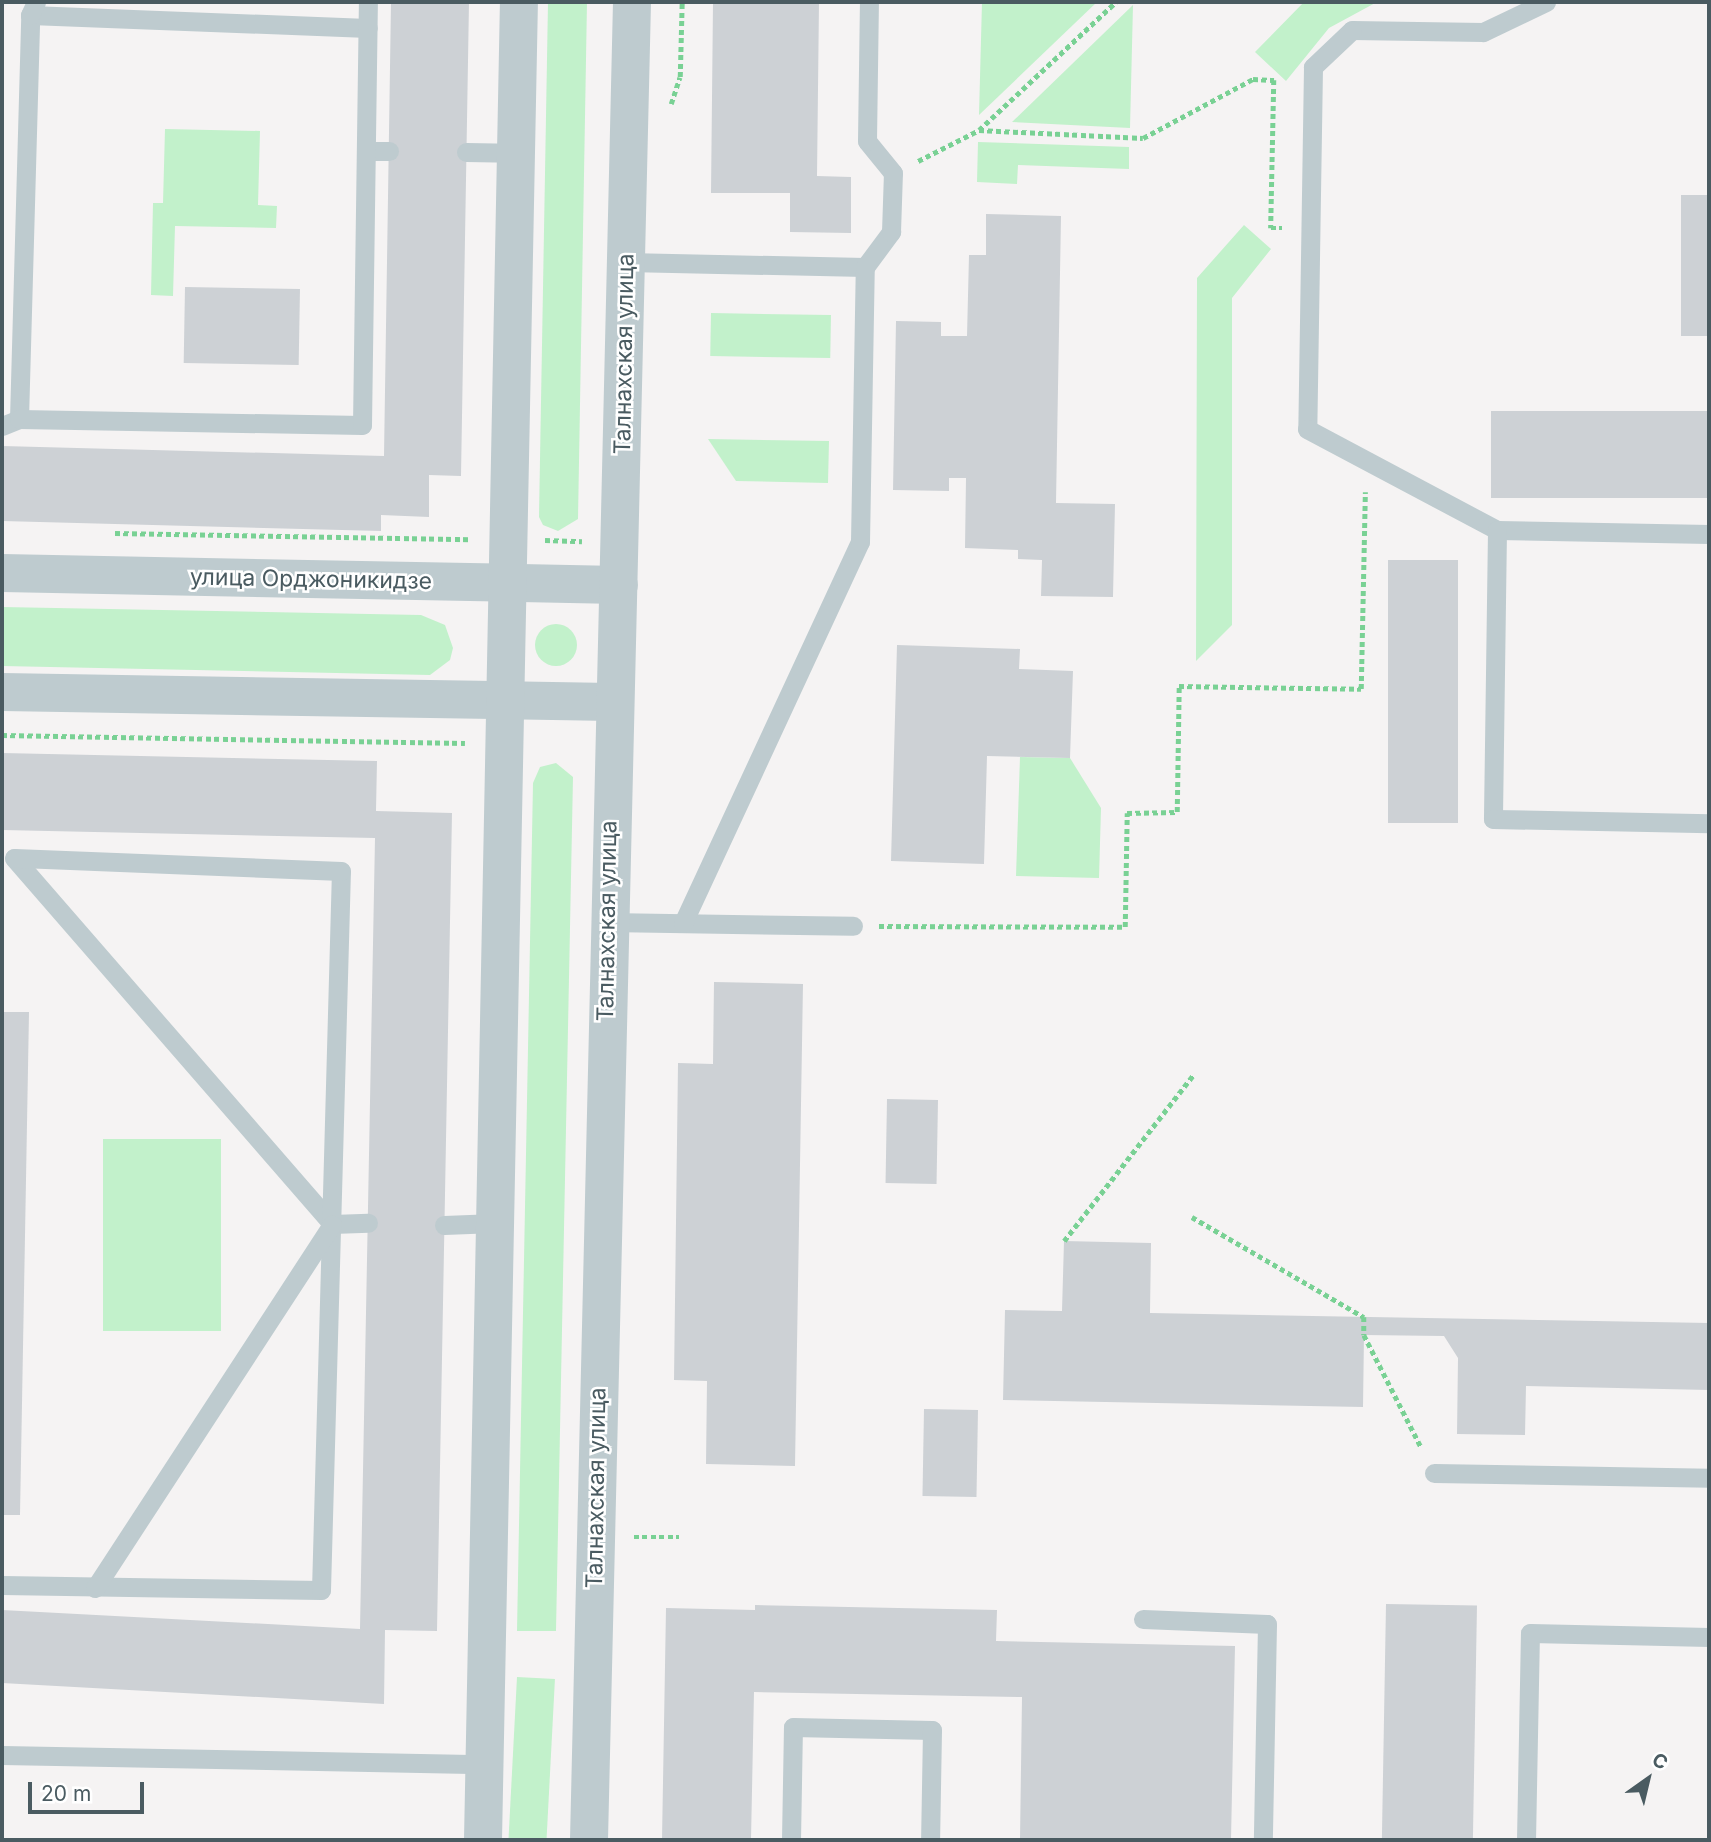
<!DOCTYPE html>
<html>
<head>
<meta charset="utf-8">
<style>
  body { margin:0 }
  #map { position:relative; width:1711px; height:1842px; overflow:hidden; background:#f5f3f3; font-family:Inter,sans-serif }
  div>[style] { position:absolute }
  [style*='--x'] { left:calc(var(--x)*1px); top:calc(var(--y)*1px); width:calc(var(--w)*1px); rotate:calc(var(--a)*1deg) }
  .green>* { inset:0; background:#c2f1cb; transform-origin:0 0 }
  .round { border-radius:50% }
  .building>* { inset:0; background:#cdd1d5; transform-origin:0 0 }
  .path>* { height:4.5px; margin-top:-2.25px; transform-origin:0; background:repeating-linear-gradient(90deg,#79d194 0 5px,transparent 0 8.5px) }
  .service>* { height:19px; margin:-9.5px; padding:0 9.5px; transform-origin:9.5px; border-radius:9.5px; background:#becbcf }
  .tertiary>* { height:38px; margin:-19px; padding:0 19px; transform-origin:19px; border-radius:19px; background:#becbcf }
  span { translate:-50% -50%; white-space:nowrap; text-align:center; line-height:1.15; -webkit-text-stroke:5px #fff; paint-order:stroke }
  .street-label { font-size:23px; color:#4a5b61 }
  .frame { position:absolute; inset:0; border:4px solid #4a5b61; pointer-events:none }
  .north { position:absolute; left:1613px; top:1744px; width:70px; height:70px; -webkit-text-stroke:5px #fff; paint-order:stroke; rotate:34deg; font-size:19px; font-weight:700; line-height:28px; text-align:center; color:#4a5b61 }
  .north::after { content:''; display:block; margin:auto; width:24px; height:32px; background:#4a5b61; clip-path:polygon(50% 0,100% 100%,50% 72%,0 100%) }
  .scale { position:absolute; left:28px; top:1782px; width:116px; height:32px; box-sizing:border-box; border:4px solid #4a5b61; border-top:0; padding-left:9px; font-size:21px; line-height:24px; white-space:nowrap; color:#4a5b61; -webkit-text-stroke:5px #fff; paint-order:stroke }
</style>
</head>
<body>
<div id="map">
  <div class="green">
    <div style="clip-path:polygon(548px 2px,587px 2px,578px 519px,558px 531px,543px 525px,539px 517px)"></div>
    <div style="clip-path:polygon(982px 2px,1097px 2px,979px 115px)"></div>
    <div style="clip-path:polygon(1304px 2px,1377px 2px,1329px 28px,1286px 81px,1255px 52px)"></div>
    <div style="clip-path:polygon(1133px 5px,1130px 128px,1012px 122px)"></div>
    <div style="clip-path:polygon(165px 129px,260px 131px,258px 205px,277px 206px,276px 228px,175px 226px,173px 296px,151px 295px,153px 203px,163px 203px)"></div>
    <div style="clip-path:polygon(978px 142px,1129px 147px,1129px 169px,1018px 165px,1017px 184px,977px 182px)"></div>
    <div style="clip-path:polygon(1244px 225px,1271px 249px,1232px 298px,1232px 625px,1196px 661px,1197px 278px)"></div>
    <div style="left:711px;top:313px;width:120px;height:43px;rotate:1deg"></div>
    <div style="clip-path:polygon(708px 439px,829px 441px,828px 483px,736px 481px)"></div>
    <div style="clip-path:polygon(2px 607px,421px 615px,445px 625px,453px 648px,450px 660px,430px 675px,2px 666px)"></div>
    <div class="round" style="left:535px;top:624px;width:42px;height:42px"></div>
    <div style="clip-path:polygon(1020px 757px,1070px 758px,1101px 808px,1099px 878px,1016px 876px)"></div>
    <div style="clip-path:polygon(556px 763px,573px 777px,556px 1631px,517px 1631px,533px 783px,540px 767px)"></div>
    <div style="left:103px;top:1139px;width:118px;height:192px"></div>
    <div style="left:517px;top:1677px;width:38px;height:163px;rotate:3deg"></div>
  </div>
  <div class="building">
    <div style="clip-path:polygon(391px 2px,469px 2px,461px 476px,429px 475px,429px 517px,381px 515px,381px 531px,2px 521px,2px 446px,384px 456px)"></div>
    <div style="clip-path:polygon(713px 2px,819px 2px,817px 176px,851px 177px,851px 233px,790px 232px,790px 193px,711px 193px)"></div>
    <div style="left:1681px;top:195px;width:28px;height:141px"></div>
    <div style="clip-path:polygon(986px 214px,1061px 216px,1056px 503px,1115px 504px,1113px 597px,1041px 596px,1042px 560px,1018px 559px,1018px 550px,965px 548px,966px 478px,949px 478px,949px 491px,893px 490px,896px 321px,941px 322px,941px 336px,967px 336px,969px 255px,986px 255px)"></div>
    <div style="left:185px;top:287px;width:115px;height:76px;rotate:1deg"></div>
    <div style="left:1491px;top:411px;width:218px;height:87px"></div>
    <div style="left:1388px;top:560px;width:70px;height:263px"></div>
    <div style="clip-path:polygon(897px 645px,1020px 649px,1019px 669px,1073px 671px,1070px 758px,987px 756px,984px 864px,891px 861px)"></div>
    <div style="clip-path:polygon(2px 753px,377px 761px,376px 811px,452px 813px,437px 1631px,385px 1630px,384px 1704px,2px 1683px,2px 1610px,360px 1629px,375px 838px,2px 830px)"></div>
    <div style="clip-path:polygon(714px 982px,803px 984px,795px 1466px,706px 1464px,707px 1381px,674px 1380px,678px 1063px,713px 1064px)"></div>
    <div style="clip-path:polygon(2px 1012px,29px 1012px,20px 1515px,2px 1515px)"></div>
    <div style="left:887px;top:1099px;width:51px;height:84px;rotate:1deg"></div>
    <div style="clip-path:polygon(1064px 1241px,1151px 1243px,1150px 1313px,1709px 1323px,1709px 1390px,1526px 1386px,1525px 1435px,1457px 1434px,1458px 1358px,1444px 1336px,1364px 1335px,1363px 1407px,1003px 1400px,1005px 1310px,1062px 1311px)"></div>
    <div style="left:924px;top:1409px;width:54px;height:87px;rotate:1deg"></div>
    <div style="left:1386px;top:1604px;width:91px;height:236px;rotate:1deg"></div>
    <div style="clip-path:polygon(755px 1605px,997px 1610px,996px 1641px,1235px 1646px,1231px 1840px,1020px 1840px,1022px 1697px,754px 1692px,751px 1840px,662px 1840px,666px 1608px,755px 1610px)"></div>
  </div>
  <div class="path">
    <div style="--x:671;--y:104;--w:28;--a:-72"></div>
    <div style="--x:680;--y:77;--w:75;--a:-88.5"></div>
    <div style="--x:979;--y:130;--w:164;--a:2.8"></div>
    <div style="--x:1143;--y:138;--w:125;--a:-28.2"></div>
    <div style="--x:1253;--y:79;--w:21;--a:3"></div>
    <div style="--x:1274;--y:80;--w:148;--a:91.2"></div>
    <div style="--x:1271;--y:228;--w:11;--a:0"></div>
    <div style="--x:918;--y:161;--w:68;--a:-26.9"></div>
    <div style="--x:979;--y:130;--w:187;--a:-43.1"></div>
    <div style="--x:115;--y:533;--w:355;--a:1"></div>
    <div style="--x:545;--y:540;--w:37;--a:2"></div>
    <div style="--x:2;--y:735;--w:463;--a:1"></div>
    <div style="--x:879;--y:926;--w:246;--a:0.2"></div>
    <div style="--x:1125;--y:927;--w:114;--a:-89"></div>
    <div style="--x:1127;--y:813;--w:50;--a:-1.1"></div>
    <div style="--x:1177;--y:812;--w:126;--a:-89.1"></div>
    <div style="--x:1179;--y:686;--w:182;--a:0.9"></div>
    <div style="--x:1361;--y:689;--w:197;--a:-88.8"></div>
    <div style="--x:1192;--y:1217;--w:199;--a:30.2"></div>
    <div style="--x:1364;--y:1317;--w:18;--a:90"></div>
    <div style="--x:1364;--y:1335;--w:126;--a:63"></div>
    <div style="--x:1064;--y:1241;--w:212;--a:-52.1"></div>
    <div style="--x:634;--y:1537;--w:45;--a:0"></div>
  </div>
  <div class="service">
    <div style="--x:1546;--y:2;--w:70;--a:154.5"></div>
    <div style="--x:1483;--y:32;--w:131;--a:-179.1"></div>
    <div style="--x:1352;--y:30;--w:54;--a:136.5"></div>
    <div style="--x:1313;--y:67;--w:362;--a:90.9"></div>
    <div style="--x:1307;--y:429;--w:215;--a:28"></div>
    <div style="--x:1497;--y:530;--w:212;--a:1.1"></div>
    <div style="--x:30;--y:15;--w:338;--a:2.2"></div>
    <div style="--x:366;--y:151;--w:23;--a:0"></div>
    <div style="--x:466;--y:152;--w:50;--a:1.1"></div>
    <div style="--x:626;--y:262;--w:239;--a:1.2"></div>
    <div style="--x:19;--y:419;--w:404;--a:-88.4"></div>
    <div style="--x:30;--y:15;--w:14;--a:-65"></div>
    <div style="--x:2;--y:426;--w:18;--a:-22"></div>
    <div style="--x:19;--y:419;--w:343;--a:1"></div>
    <div style="--x:362;--y:425;--w:423;--a:-89.2"></div>
    <div style="--x:1497;--y:530;--w:289;--a:90.8"></div>
    <div style="--x:1493;--y:819;--w:216;--a:1.1"></div>
    <div style="--x:14;--y:858;--w:485;--a:49"></div>
    <div style="--x:607;--y:922;--w:246;--a:0.9"></div>
    <div style="--x:683;--y:923;--w:420;--a:-65.1"></div>
    <div style="--x:860;--y:542;--w:275;--a:-89"></div>
    <div style="--x:865;--y:267;--w:44;--a:-53.4"></div>
    <div style="--x:891;--y:232;--w:59;--a:-88.1"></div>
    <div style="--x:893;--y:173;--w:41;--a:-129.1"></div>
    <div style="--x:867;--y:141;--w:139;--a:-89.2"></div>
    <div style="--x:332;--y:1224;--w:36;--a:-2"></div>
    <div style="--x:444;--y:1225;--w:51;--a:-2.2"></div>
    <div style="--x:1434;--y:1473;--w:275;--a:1"></div>
    <div style="--x:2;--y:1585;--w:319;--a:0.9"></div>
    <div style="--x:321;--y:1590;--w:719;--a:-88.41"></div>
    <div style="--x:341;--y:871;--w:327;--a:-177.7"></div>
    <div style="--x:95;--y:1588;--w:434;--a:-56.9"></div>
    <div style="--x:1143;--y:1619;--w:124;--a:2.3"></div>
    <div style="--x:1267;--y:1624;--w:216;--a:91.1"></div>
    <div style="--x:2;--y:1755;--w:482;--a:1.1"></div>
    <div style="--x:791;--y:1840;--w:113;--a:-89"></div>
    <div style="--x:793;--y:1727;--w:139;--a:1.2"></div>
    <div style="--x:932;--y:1730;--w:110;--a:91"></div>
    <div style="--x:1526;--y:1840;--w:207;--a:-88.9"></div>
    <div style="--x:1530;--y:1633;--w:179;--a:1.3"></div>
  </div>
  <div class="tertiary">
    <div style="--x:2;--y:573;--w:617;--a:1.11"></div>
    <div style="--x:2;--y:692;--w:610;--a:0.94"></div>
    <div style="--x:483;--y:1840;--w:1838;--a:-88.88"></div>
    <div style="--x:589;--y:1840;--w:1839;--a:-88.66"></div>
  </div>
  <div class="street-label">
    <span style="left:624px;top:354px;rotate:-89deg">Талнахская улица</span>
    <span style="left:311px;top:579px;rotate:1deg">улица Орджоникидзе</span>
    <span style="left:607px;top:921px;rotate:-89deg">Талнахская улица</span>
    <span style="left:596px;top:1488px;rotate:-89deg">Талнахская улица</span>
  </div>
  <div class="frame"></div>
  <div class="north">С</div>
  <div class="scale">20 m</div>
</div>
</body>
</html>
